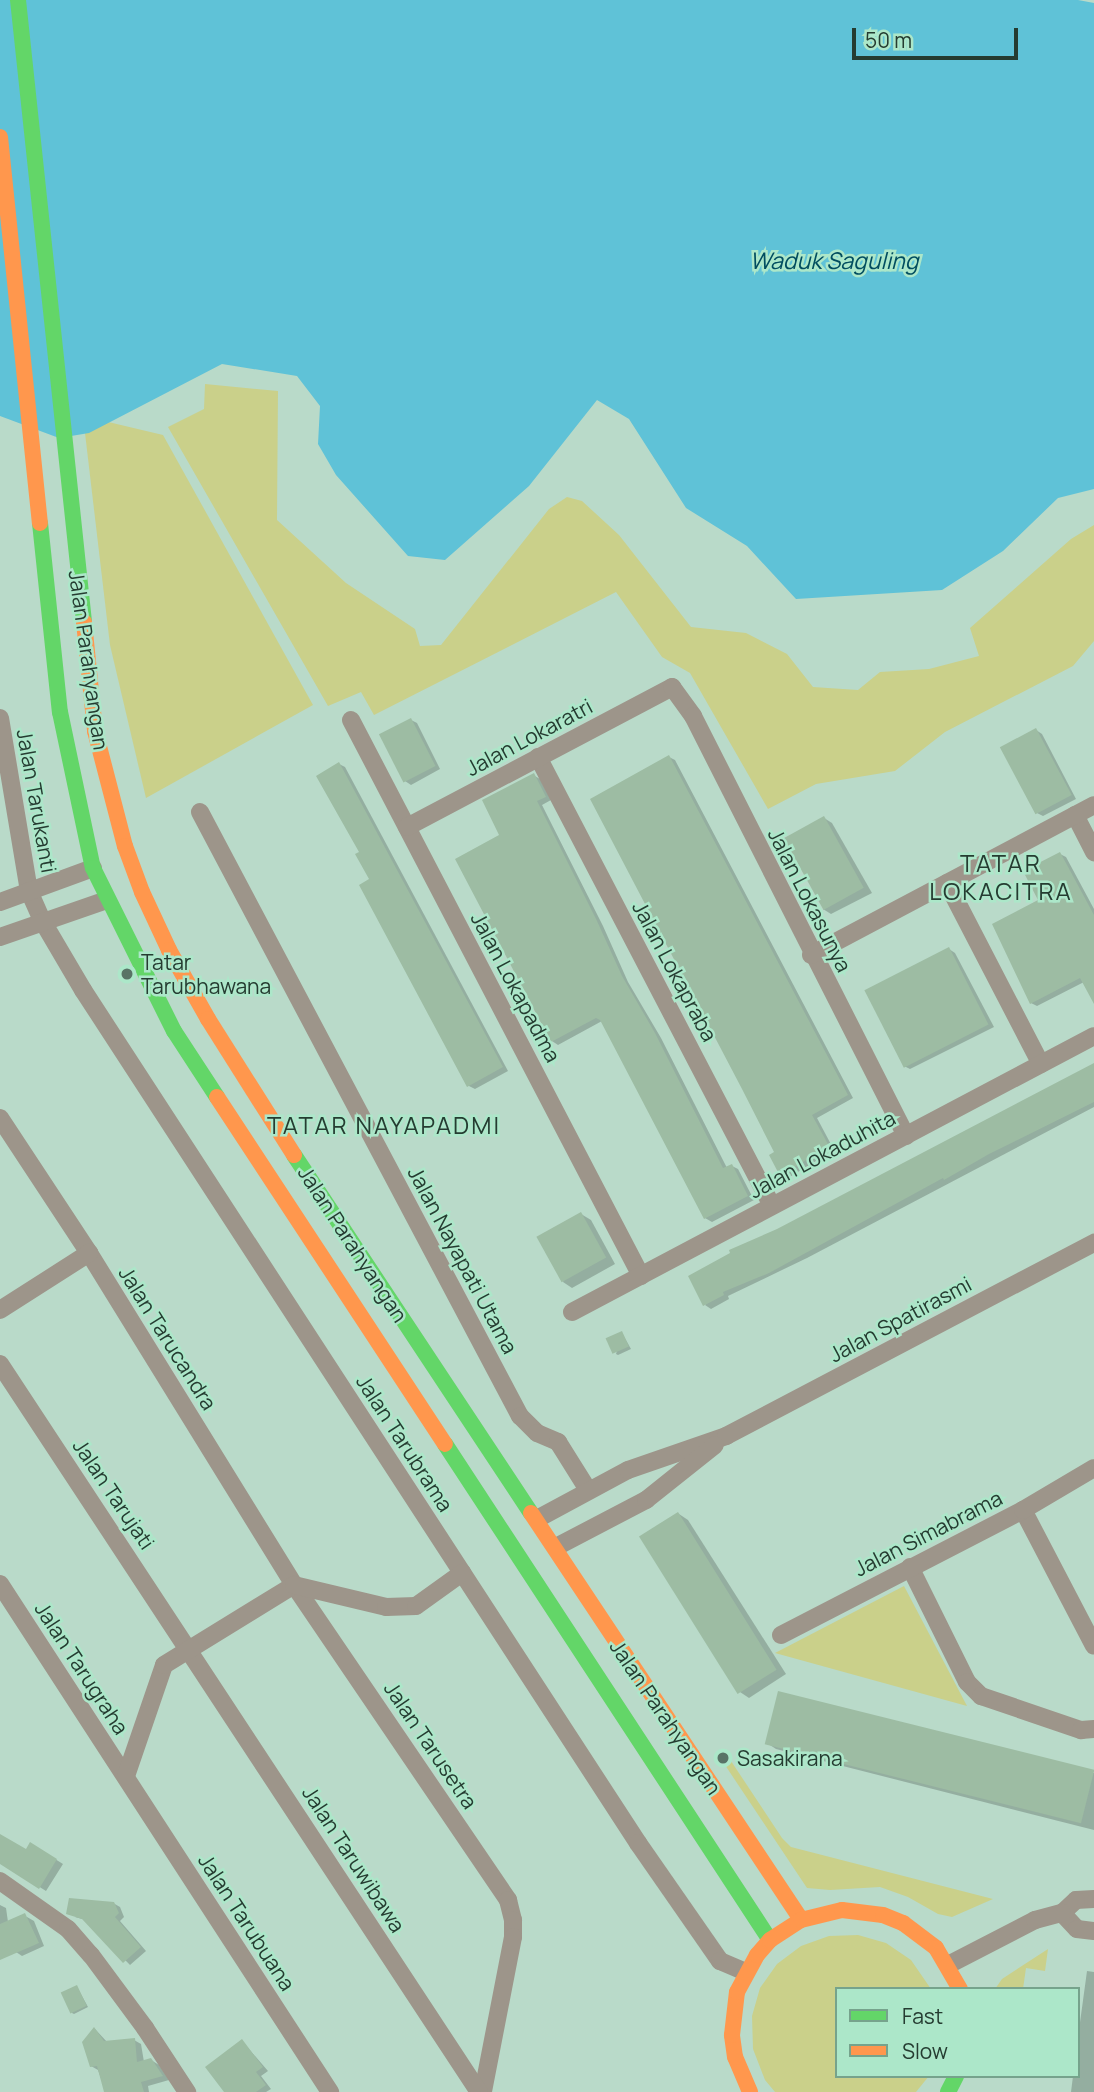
<!DOCTYPE html>
<html>
<head>
<meta charset="utf-8">
<style>
  body { margin:0 }
  #map { position:relative; width:1094px; height:2092px; overflow:hidden; background:#b9dac9; font-family:Manrope,sans-serif }
  div>[style] { position:absolute }
  [style*='--x'] { left:calc(var(--x)*1px); top:calc(var(--y)*1px); width:calc(var(--w)*1px); rotate:calc(var(--a)*1deg) }
  .green>* { inset:0; background:#cad08a }
  .water>* { inset:0; background:#5fc2d7 }
  .shadow>* { inset:0; background:#0003 }
  .building>* { inset:0; background:#9dbca3; transform-origin:0 0 }
  .street>* { height:18px; margin:-9px; padding:0 9px; transform-origin:9px; border-radius:9px; background:#9d958a }
  .fast>* { height:16px; margin:-8px; padding:0 8px; transform-origin:8px; border-radius:8px; background:#63d668 }
  .slow>* { height:16px; margin:-8px; padding:0 8px; transform-origin:8px; border-radius:8px; background:#ff974d }
  .dots>* { width:19px; height:19px; translate:-50% -50%; box-sizing:border-box; border:4px solid #ace7c9; border-radius:50% }
  span { translate:-50% -50%; white-space:nowrap; text-align:center; line-height:1.15; -webkit-text-stroke:5px #ace7c9; paint-order:stroke }
  .street-label { font-size:21px; color:#253c31 }
  .poi-label { font-size:21px; color:#253c31 }
  .left { translate:0 -50%; text-align:left }
  .water-label { font-size:23px; color:#014d60; font-style:italic }
  .quarter-label { font-size:24px; color:#253c31; letter-spacing:2px }
  .legend { position:absolute; left:835px; top:1987px; width:245px; height:91px; box-sizing:border-box; background:#ace7c9; border:2px solid #76a38c; margin:0; padding:9px 12px; list-style:none; font-size:21px; color:#253c31 }
  .legend li { display:flex; align-items:center; gap:14px; height:35px }
  .legend b { width:35px; border:2px solid #76a38c }
  .scale { position:absolute; left:852px; top:28px; width:166px; height:32px; box-sizing:border-box; border:4px solid #253c31; border-top:0; padding-left:9px; font-size:21px; line-height:24px; white-space:nowrap; color:#253c31; -webkit-text-stroke:5px #ace7c9; paint-order:stroke }
</style>
</head>
<body>
<div id="map">
  <div class="green">
    <div style="clip-path:polygon(205px 384px,278px 391px,277px 520px,346px 583px,415px 629px,420px 646px,441px 645px,549px 509px,567px 497px,582px 501px,619px 535px,691px 627px,746px 633px,787px 654px,813px 687px,858px 690px,880px 672px,929px 669px,979px 656px,970px 628px,1071px 539px,1094px 525px,1094px 641px,1073px 666px,945px 732px,895px 771px,816px 784px,768px 809px,690px 673px,662px 657px,616px 592px,374px 715px,361px 692px,328px 706px,168px 427px,204px 409px)"></div>
    <div style="clip-path:polygon(83px 416px,163px 435px,313px 705px,146px 798px,110px 645px)"></div>
    <div style="clip-path:polygon(904px 1586px,967px 1706px,775px 1653px)"></div>
    <div style="clip-path:polygon(731px 1761px,782px 1838px,791px 1847px,993px 1899px,952px 1917px,938px 1914px,908px 1897px,880px 1887px,830px 1890px,807px 1888px,725px 1765px)"></div>
    <div style="clip-path:polygon(858px 1935px,886px 1943px,911px 1960px,931px 1989px,837px 1989px,837px 2076px,929px 2076px,916px 2092px,775px 2092px,765px 2080px,753px 2049px,752px 2016px,760px 1988px,777px 1964px,801px 1946px,829px 1936px)"></div>
    <div style="clip-path:polygon(1048px 1949px,1045px 1971px,1026px 1968px,1023px 1989px,995px 1989px,1002px 1979px)"></div>
  </div>
  <div class="water">
    <div style="clip-path:polygon(0 0,1078px 0,1094px 3px,1094px 489px,1058px 498px,1003px 551px,942px 590px,796px 599px,747px 546px,686px 508px,629px 419px,597px 400px,529px 486px,445px 560px,408px 556px,336px 475px,318px 444px,320px 406px,297px 376px,222px 364px,89px 433px,59px 438px,0 416px)"></div>
  </div>
  <div class="shadow">
    <div style="clip-path:polygon(411px 720px,417px 723px,440px 769px,411px 785px,405px 781px)"></div>
    <div style="clip-path:polygon(1036px 730px,1042px 734px,1076px 799px,1043px 816px,1037px 813px)"></div>
    <div style="clip-path:polygon(669px 757px,675px 760px,853px 1098px,817px 1118px,834px 1150px,788px 1178px,782px 1175px)"></div>
    <div style="clip-path:polygon(339px 764px,345px 767px,508px 1071px,475px 1089px,469px 1086px,372px 880px,361px 853px)"></div>
    <div style="clip-path:polygon(533px 775px,540px 779px,551px 800px,542px 805px,603px 926px,628px 982px,661px 1038px,727px 1168px,732px 1166px,738px 1169px,754px 1200px,712px 1222px,705px 1218px,602px 1021px,558px 1045px,552px 1041px,502px 836px)"></div>
    <div style="clip-path:polygon(824px 818px,832px 823px,872px 893px,831px 914px,823px 909px)"></div>
    <div style="clip-path:polygon(1060px 854px,1066px 857px,1094px 909px,1094px 1001px,1084px 982px,1037px 1006px,1031px 1003px,1041px 900px)"></div>
    <div style="clip-path:polygon(949px 949px,955px 953px,994px 1027px,910px 1069px,904px 1066px)"></div>
    <div style="clip-path:polygon(1094px 1064px,1094px 1107px,807px 1258px,728px 1296px,729px 1299px,711px 1309px,705px 1305px,778px 1230px)"></div>
    <div style="clip-path:polygon(581px 1214px,591px 1220px,615px 1264px,572px 1288px,563px 1282px)"></div>
    <div style="clip-path:polygon(622px 1333px,631px 1349px,618px 1355px,616px 1354px)"></div>
    <div style="clip-path:polygon(679px 1514px,688px 1520px,786px 1674px,749px 1698px,740px 1692px)"></div>
    <div style="clip-path:polygon(767px 1743px,1094px 1773px,1094px 1830px,776px 1749px)"></div>
    <div style="clip-path:polygon(0 1836px,26px 1851px,31px 1844px,63px 1864px,46px 1891px,0 1862px)"></div>
    <div style="clip-path:polygon(113px 1903px,120px 1907px,124px 1917px,120px 1921px,146px 1951px,130px 1965px,86px 1920px,75px 1917px)"></div>
    <div style="clip-path:polygon(0 1905px,6px 1908px,8px 1922px,27px 1917px,34px 1921px,44px 1946px,22px 1956px,16px 1952px,0 1933px)"></div>
    <div style="clip-path:polygon(1087px 1971px,1094px 1972px,1094px 2092px,1071px 2092px,1073px 2076px,1078px 2076px,1078px 2037px)"></div>
    <div style="clip-path:polygon(77px 1987px,88px 2007px,74px 2014px,72px 2013px)"></div>
    <div style="clip-path:polygon(95px 2029px,108px 2043px,134px 2040px,141px 2044px,144px 2062px,151px 2060px,159px 2065px,169px 2080px,148px 2086px,149px 2092px,106px 2092px,98px 2070px,91px 2066px)"></div>
    <div style="clip-path:polygon(242px 2041px,268px 2071px,261px 2076px,271px 2089px,266px 2092px,226px 2092px)"></div>
  </div>
  <div class="building">
    <div style="left:411px;top:718px;width:54px;height:36px;rotate:63deg"></div>
    <div style="left:1036px;top:728px;width:76px;height:41px;rotate:62deg"></div>
    <div style="clip-path:polygon(669px 755px,848px 1095px,812px 1115px,829px 1146px,780px 1176px,769px 1155px,774px 1152px,742px 1089px,590px 799px)"></div>
    <div style="clip-path:polygon(339px 762px,503px 1067px,467px 1087px,359px 885px,369px 879px,355px 854px,359px 852px,316px 776px)"></div>
    <div style="clip-path:polygon(534px 773px,546px 797px,537px 801px,597px 921px,622px 976px,655px 1033px,723px 1168px,732px 1164px,748px 1196px,704px 1219px,600px 1020px,596px 1018px,551px 1042px,455px 859px,499px 835px,482px 800px)"></div>
    <div style="left:824px;top:816px;width:82px;height:46px;rotate:61deg"></div>
    <div style="clip-path:polygon(1060px 852px,1094px 915px,1094px 1004px,1080px 978px,1030px 1004px,992px 924px,1038px 900px,1023px 871px)"></div>
    <div style="left:949px;top:947px;width:87px;height:95px;rotate:63deg"></div>
    <div style="clip-path:polygon(1094px 1063px,1094px 1102px,989px 1154px,944px 1180px,943px 1178px,769px 1273px,723px 1292px,724px 1295px,703px 1306px,688px 1276px,730px 1253px,729px 1250px,777px 1229px)"></div>
    <div style="left:581px;top:1212px;width:52px;height:51px;rotate:61deg"></div>
    <div style="left:622px;top:1331px;width:17px;height:18px;rotate:66deg"></div>
    <div style="left:678px;top:1512px;width:186px;height:46px;rotate:58deg"></div>
    <div style="left:778px;top:1691px;width:326px;height:55px;rotate:14deg"></div>
    <div style="clip-path:polygon(0 1834px,26px 1849px,30px 1842px,57px 1859px,39px 1889px,0 1864px)"></div>
    <div style="clip-path:polygon(69px 1898px,114px 1902px,119px 1913px,115px 1917px,141px 1947px,123px 1963px,82px 1919px,66px 1914px)"></div>
    <div style="clip-path:polygon(25px 1913px,39px 1943px,0 1960px,0 1924px)"></div>
    <div style="left:77px;top:1985px;width:23px;height:18px;rotate:65deg"></div>
    <div style="clip-path:polygon(94px 2027px,104px 2041px,135px 2038px,137px 2062px,151px 2058px,163px 2076px,141px 2082px,144px 2092px,104px 2092px,97px 2066px,90px 2067px,82px 2042px)"></div>
    <div style="clip-path:polygon(242px 2039px,263px 2067px,256px 2072px,266px 2085px,256px 2092px,224px 2092px,205px 2067px)"></div>
  </div>
  <div class="street">
    <div style="--x:0;--y:718;--w:175;--a:80.5"></div>
    <div style="--x:29;--y:891;--w:34;--a:66"></div>
    <div style="--x:43;--y:922;--w:79;--a:59.5"></div>
    <div style="--x:83;--y:990;--w:1018;--a:56.95"></div>
    <div style="--x:638;--y:1843;--w:144;--a:55.2"></div>
    <div style="--x:720;--y:1961;--w:28;--a:23"></div>
    <div style="--x:351;--y:720;--w:627;--a:62.45"></div>
    <div style="--x:538;--y:757;--w:506;--a:62.47"></div>
    <div style="--x:200;--y:812;--w:684;--a:62.09"></div>
    <div style="--x:520;--y:1416;--w:24;--a:45"></div>
    <div style="--x:537;--y:1433;--w:23;--a:23"></div>
    <div style="--x:558;--y:1442;--w:57;--a:58"></div>
    <div style="--x:1075;--y:815;--w:42;--a:62.8"></div>
    <div style="--x:407;--y:827;--w:300;--a:-27.8"></div>
    <div style="--x:672;--y:687;--w:36;--a:54"></div>
    <div style="--x:693;--y:716;--w:471;--a:63.1"></div>
    <div style="--x:947;--y:883;--w:204;--a:62.6"></div>
    <div style="--x:0;--y:902;--w:99;--a:-20.1"></div>
    <div style="--x:0;--y:937;--w:113;--a:-19.1"></div>
    <div style="--x:811;--y:955;--w:320;--a:-27.9"></div>
    <div style="--x:0;--y:1118;--w:162;--a:56.6"></div>
    <div style="--x:89;--y:1253;--w:390;--a:58.3"></div>
    <div style="--x:294;--y:1585;--w:381;--a:55.8"></div>
    <div style="--x:508;--y:1900;--w:21;--a:76"></div>
    <div style="--x:513;--y:1920;--w:17;--a:90"></div>
    <div style="--x:513;--y:1937;--w:158;--a:101"></div>
    <div style="--x:0;--y:1310;--w:106;--a:-32.6"></div>
    <div style="--x:572;--y:1312;--w:590;--a:-27.87"></div>
    <div style="--x:0;--y:1364;--w:871;--a:56.66"></div>
    <div style="--x:1023;--y:1510;--w:153;--a:62.4"></div>
    <div style="--x:537;--y:1519;--w:103;--a:-28.3"></div>
    <div style="--x:628;--y:1470;--w:104;--a:-19.1"></div>
    <div style="--x:726;--y:1436;--w:416;--a:-27.7"></div>
    <div style="--x:556;--y:1547;--w:102;--a:-27.6"></div>
    <div style="--x:646;--y:1500;--w:88;--a:-38.6"></div>
    <div style="--x:910;--y:1567;--w:128;--a:63.6"></div>
    <div style="--x:967;--y:1682;--w:20;--a:45"></div>
    <div style="--x:981;--y:1696;--w:106;--a:18.8"></div>
    <div style="--x:1081;--y:1730;--w:13;--a:-4"></div>
    <div style="--x:0;--y:1584;--w:606;--a:56.99"></div>
    <div style="--x:781;--y:1635;--w:272;--a:-27.3"></div>
    <div style="--x:1023;--y:1510;--w:82;--a:-30.6"></div>
    <div style="--x:126;--y:1776;--w:117;--a:-71.1"></div>
    <div style="--x:164;--y:1665;--w:153;--a:-31.6"></div>
    <div style="--x:294;--y:1585;--w:95;--a:13.4"></div>
    <div style="--x:386;--y:1607;--w:30;--a:-2"></div>
    <div style="--x:416;--y:1606;--w:57;--a:-35.7"></div>
    <div style="--x:0;--y:1881;--w:83;--a:35.2"></div>
    <div style="--x:68;--y:1929;--w:35;--a:49"></div>
    <div style="--x:91;--y:1955;--w:91;--a:53.5"></div>
    <div style="--x:145;--y:2028;--w:77;--a:56.7"></div>
    <div style="--x:1094;--y:1899;--w:18;--a:177"></div>
    <div style="--x:1076;--y:1900;--w:19;--a:137"></div>
    <div style="--x:1062;--y:1913;--w:22;--a:47"></div>
    <div style="--x:1077;--y:1929;--w:17;--a:7"></div>
    <div style="--x:948;--y:1965;--w:98;--a:-27.3"></div>
    <div style="--x:1035;--y:1920;--w:28;--a:-15"></div>
  </div>
  <div class="fast">
    <div style="--x:18;--y:0;--w:625;--a:83.94"></div>
    <div style="--x:40;--y:523;--w:190;--a:84"></div>
    <div style="--x:60;--y:712;--w:159;--a:78.1"></div>
    <div style="--x:93;--y:868;--w:182;--a:63.6"></div>
    <div style="--x:174;--y:1031;--w:79;--a:56.9"></div>
    <div style="--x:294;--y:1155;--w:429;--a:56.5"></div>
    <div style="--x:445;--y:1444;--w:593;--a:56.77"></div>
    <div style="--x:948;--y:2092;--w:18;--a:-63"></div>
  </div>
  <div class="slow">
    <div style="--x:0;--y:137;--w:388;--a:84.1"></div>
    <div style="--x:84;--y:622;--w:110;--a:84.2"></div>
    <div style="--x:95;--y:731;--w:119;--a:75.4"></div>
    <div style="--x:125;--y:846;--w:49;--a:69.7"></div>
    <div style="--x:142;--y:892;--w:64;--a:65"></div>
    <div style="--x:169;--y:950;--w:79;--a:60.5"></div>
    <div style="--x:208;--y:1019;--w:161;--a:57.7"></div>
    <div style="--x:217;--y:1097;--w:415;--a:56.7"></div>
    <div style="--x:531;--y:1513;--w:488;--a:56.4"></div>
    <div style="--x:750;--y:2092;--w:38;--a:-113"></div>
    <div style="--x:735;--y:2057;--w:22;--a:-98"></div>
    <div style="--x:732;--y:2035;--w:43;--a:-83.4"></div>
    <div style="--x:737;--y:1992;--w:42;--a:-61.6"></div>
    <div style="--x:757;--y:1955;--w:20;--a:-49"></div>
    <div style="--x:770;--y:1940;--w:37;--a:-33"></div>
    <div style="--x:801;--y:1920;--w:42;--a:-13.7"></div>
    <div style="--x:842;--y:1910;--w:41;--a:7"></div>
    <div style="--x:883;--y:1915;--w:22;--a:22"></div>
    <div style="--x:903;--y:1923;--w:41;--a:37.1"></div>
    <div style="--x:936;--y:1948;--w:48;--a:59.7"></div>
  </div>
  <div class="dots">
    <div style="left:127px;top:974px;background:#597366"></div>
    <div style="left:723px;top:1758px;background:#597366"></div>
  </div>
  <div class="street-label">
    <span style="left:89px;top:660px;rotate:82deg">Jalan Parahyangan</span>
    <span style="left:529px;top:737px;rotate:-28deg">Jalan Lokaratri</span>
    <span style="left:37px;top:801px;rotate:80deg">Jalan Tarukanti</span>
    <span style="left:810px;top:900px;rotate:63deg">Jalan Lokasunya</span>
    <span style="left:675px;top:971px;rotate:62deg">Jalan Lokapraba</span>
    <span style="left:516px;top:987px;rotate:62deg">Jalan Lokapadma</span>
    <span style="left:822px;top:1154px;rotate:-28deg">Jalan Lokaduhita</span>
    <span style="left:353px;top:1244px;rotate:57deg">Jalan Parahyangan</span>
    <span style="left:463px;top:1260px;rotate:62deg">Jalan Nayapati Utama</span>
    <span style="left:900px;top:1319px;rotate:-28deg">Jalan Spatirasmi</span>
    <span style="left:168px;top:1338px;rotate:58deg">Jalan Tarucandra</span>
    <span style="left:405px;top:1443px;rotate:57deg">Jalan Tarubrama</span>
    <span style="left:114px;top:1494px;rotate:56deg">Jalan Tarujati</span>
    <span style="left:928px;top:1533px;rotate:-27deg">Jalan Simabrama</span>
    <span style="left:82px;top:1668px;rotate:57deg">Jalan Tarugraha</span>
    <span style="left:666px;top:1717px;rotate:56deg">Jalan Parahyangan</span>
    <span style="left:431px;top:1745px;rotate:56deg">Jalan Tarusetra</span>
    <span style="left:354px;top:1859px;rotate:57deg">Jalan Taruwibawa</span>
    <span style="left:247px;top:1922px;rotate:57deg">Jalan Tarubuana</span>
  </div>
  <div class="poi-label">
    <span class="left" style="left:141px;top:974px">Tatar<br>Tarubhawana</span>
    <span class="left" style="left:737px;top:1758px">Sasakirana</span>
  </div>
  <div class="water-label">
    <span style="left:834px;top:260px">Waduk Saguling</span>
  </div>
  <div class="quarter-label">
    <span style="left:1001px;top:877px">TATAR<br>LOKACITRA</span>
    <span style="left:384px;top:1125px">TATAR NAYAPADMI</span>
  </div>
  <ul class="legend">
  <li><b style="height:9px;background:#63d668"></b>Fast</li>
  <li><b style="height:9px;background:#ff974d"></b>Slow</li>
  </ul>
  <div class="scale">50 m</div>
</div>
</body>
</html>
